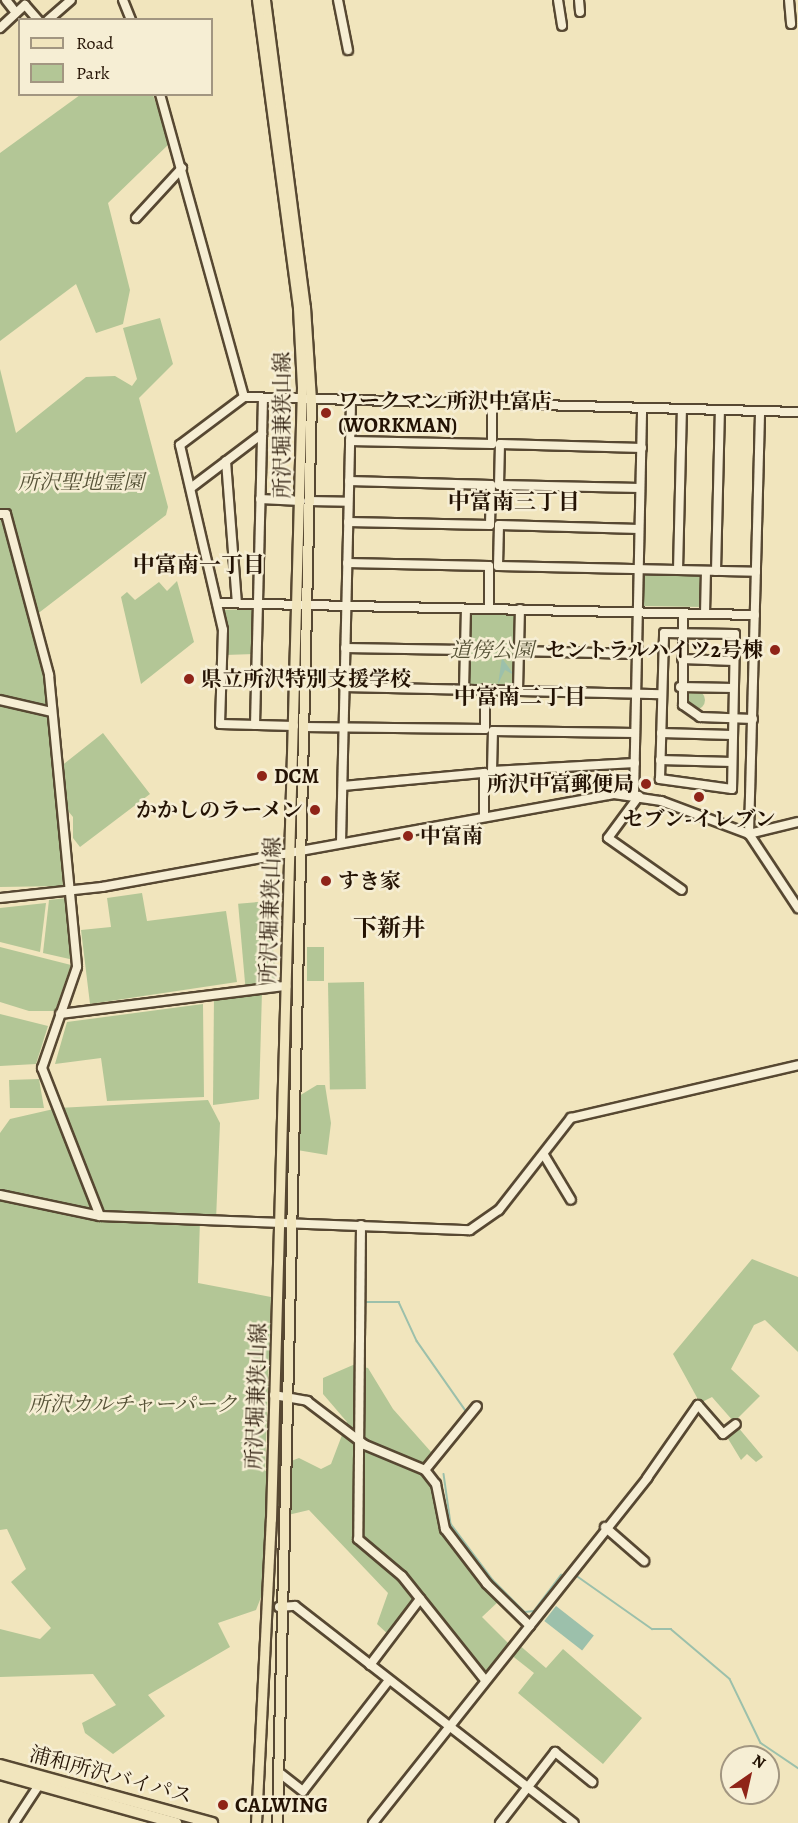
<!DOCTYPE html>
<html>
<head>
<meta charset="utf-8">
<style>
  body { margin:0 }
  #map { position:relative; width:798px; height:1823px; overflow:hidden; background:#f1e5bd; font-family:Alegreya,"Noto Serif JP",serif }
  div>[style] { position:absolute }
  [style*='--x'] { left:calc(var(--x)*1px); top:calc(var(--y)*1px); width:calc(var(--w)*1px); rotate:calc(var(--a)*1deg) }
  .green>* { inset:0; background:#b3c696; transform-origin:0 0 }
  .round { border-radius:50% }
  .water>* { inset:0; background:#9cc0ab; transform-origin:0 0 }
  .stream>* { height:1.5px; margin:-0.75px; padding:0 0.75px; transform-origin:0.75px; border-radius:0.75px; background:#9cc0ab }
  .roads { filter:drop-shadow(2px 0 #574832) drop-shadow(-2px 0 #574832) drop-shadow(0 2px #574832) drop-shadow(0 -2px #574832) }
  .minor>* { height:8px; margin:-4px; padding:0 4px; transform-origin:4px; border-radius:4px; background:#f6eed4 }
  .major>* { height:9px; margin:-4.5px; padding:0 4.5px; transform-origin:4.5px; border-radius:4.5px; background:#f1e5bd }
  .highway>* { height:10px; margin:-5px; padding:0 5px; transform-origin:5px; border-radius:5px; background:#f1e5bd }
  .dots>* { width:16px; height:16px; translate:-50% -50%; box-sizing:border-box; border:3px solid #f6eed4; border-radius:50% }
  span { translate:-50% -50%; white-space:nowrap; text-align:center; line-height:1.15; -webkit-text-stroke:5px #f6eed4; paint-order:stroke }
  .poi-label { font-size:21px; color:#241304; font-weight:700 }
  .left { translate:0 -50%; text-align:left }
  .right { translate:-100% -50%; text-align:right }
  .street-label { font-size:21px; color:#241304 }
  .park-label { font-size:21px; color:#565237; font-style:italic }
  .neighbourhood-label { font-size:22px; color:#241304; font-weight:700 }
  .quarter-label { font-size:24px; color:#241304; font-weight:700 }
  .legend { position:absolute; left:18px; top:18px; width:195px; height:78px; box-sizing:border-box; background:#f6eed4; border:2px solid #a29681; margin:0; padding:8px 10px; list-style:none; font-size:18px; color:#241304 }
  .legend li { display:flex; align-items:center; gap:12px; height:30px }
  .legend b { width:30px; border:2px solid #a29681 }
  .north { position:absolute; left:720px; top:1745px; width:60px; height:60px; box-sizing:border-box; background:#f6eed4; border:2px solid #a29681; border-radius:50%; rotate:34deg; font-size:16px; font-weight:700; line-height:24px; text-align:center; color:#241304 }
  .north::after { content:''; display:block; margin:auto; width:21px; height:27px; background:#8f2418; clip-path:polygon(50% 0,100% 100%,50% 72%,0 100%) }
</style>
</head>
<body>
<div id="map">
  <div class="green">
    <div style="clip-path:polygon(80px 95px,153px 95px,170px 143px,108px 203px,130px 290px,123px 324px,96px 333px,76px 284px,0 341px,0 153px)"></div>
    <div style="clip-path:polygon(160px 318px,173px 364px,139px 398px,168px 507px,166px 515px,36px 615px,46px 669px,63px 886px,0 887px,0 369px,16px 433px,86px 377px,115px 376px,132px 386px,137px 379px,123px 328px)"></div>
    <div style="left:641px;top:572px;width:61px;height:34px;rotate:1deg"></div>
    <div style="clip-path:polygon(177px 581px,194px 642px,141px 684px,121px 597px,127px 592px,135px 600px,159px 582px,167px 591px)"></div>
    <div style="clip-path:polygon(254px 609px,254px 654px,225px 655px,220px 610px)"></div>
    <div style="left:469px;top:613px;width:49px;height:72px;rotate:1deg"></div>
    <div class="round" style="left:685px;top:690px;width:20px;height:20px"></div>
    <div style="clip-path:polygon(103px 733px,150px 794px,80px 847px,73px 838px,73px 817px,64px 806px,60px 767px)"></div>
    <div style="clip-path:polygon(142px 893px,147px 921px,226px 911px,237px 982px,90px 1004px,81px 930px,111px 927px,107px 898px)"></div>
    <div style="clip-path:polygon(67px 898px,74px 960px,43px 953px,49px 900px)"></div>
    <div style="left:269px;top:901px;width:83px;height:31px;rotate:85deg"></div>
    <div style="clip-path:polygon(46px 903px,40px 952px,0 942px,0 908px)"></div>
    <div style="clip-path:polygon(0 947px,71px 965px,55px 1011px,29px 1011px,0 1002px)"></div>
    <div style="left:307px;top:947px;width:17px;height:34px"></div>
    <div style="left:364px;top:982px;width:107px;height:36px;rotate:89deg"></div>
    <div style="clip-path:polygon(262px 991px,259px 1099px,213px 1105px,214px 996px)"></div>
    <div style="clip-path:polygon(203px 1004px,204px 1097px,107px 1101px,101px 1058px,55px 1064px,67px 1022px)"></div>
    <div style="clip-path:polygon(0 1014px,48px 1026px,36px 1064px,0 1066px)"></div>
    <div style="clip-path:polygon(39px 1079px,44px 1108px,10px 1108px,9px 1080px)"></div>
    <div style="clip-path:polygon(317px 1085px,325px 1085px,331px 1123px,327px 1155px,297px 1150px,299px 1096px)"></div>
    <div style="clip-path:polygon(208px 1100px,220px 1123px,216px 1220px,200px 1220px,198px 1283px,271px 1297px,265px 1471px,299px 1458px,321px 1469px,331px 1464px,347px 1422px,323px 1394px,323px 1378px,353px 1365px,368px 1368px,393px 1409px,432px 1453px,420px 1470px,433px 1486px,441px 1527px,500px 1600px,482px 1617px,510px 1645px,518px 1644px,546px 1668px,563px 1649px,642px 1718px,603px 1764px,518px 1693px,534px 1673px,505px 1650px,485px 1675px,421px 1595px,390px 1636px,377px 1624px,388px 1593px,309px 1510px,271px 1519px,263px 1592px,256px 1610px,218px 1623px,230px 1647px,148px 1695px,165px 1716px,113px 1754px,85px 1733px,82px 1723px,116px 1705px,93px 1674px,0 1677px,0 1629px,40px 1639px,51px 1628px,11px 1582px,26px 1569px,7px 1529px,0 1530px,0 1133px,10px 1119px,58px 1108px)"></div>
    <div style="clip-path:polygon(752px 1259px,798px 1277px,798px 1352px,765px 1320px,754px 1325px,731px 1369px,760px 1396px,734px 1422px,712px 1397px,700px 1403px,673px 1354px)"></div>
    <div style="clip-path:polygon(737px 1426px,763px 1457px,756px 1462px,747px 1454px,741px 1460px,727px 1437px)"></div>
  </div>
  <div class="water">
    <div style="clip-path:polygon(502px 658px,514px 675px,505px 670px,498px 684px)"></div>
    <div style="left:556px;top:1606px;width:48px;height:19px;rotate:38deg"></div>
  </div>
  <div class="stream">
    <div style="--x:365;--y:1302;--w:34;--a:0"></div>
    <div style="--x:399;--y:1302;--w:43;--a:65.2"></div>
    <div style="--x:417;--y:1341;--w:85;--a:55"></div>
    <div style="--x:444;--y:1474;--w:50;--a:82"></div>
    <div style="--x:451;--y:1524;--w:70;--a:53.1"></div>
    <div style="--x:493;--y:1580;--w:45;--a:45"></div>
    <div style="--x:525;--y:1612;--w:9;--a:-6"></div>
    <div style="--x:534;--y:1611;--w:45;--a:-53.1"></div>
    <div style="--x:577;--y:1576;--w:92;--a:35.2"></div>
    <div style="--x:652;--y:1629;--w:19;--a:0"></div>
    <div style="--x:671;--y:1629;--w:77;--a:40.3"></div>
    <div style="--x:730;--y:1679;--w:71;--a:64.2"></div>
    <div style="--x:761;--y:1743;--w:45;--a:34"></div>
  </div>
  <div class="roads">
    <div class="minor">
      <div style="--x:6;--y:0;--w:16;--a:52"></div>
      <div style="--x:123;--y:0;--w:22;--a:68"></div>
      <div style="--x:338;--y:0;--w:51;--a:78.7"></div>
      <div style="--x:558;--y:0;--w:26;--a:81"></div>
      <div style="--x:579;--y:0;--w:12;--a:85"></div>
      <div style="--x:789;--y:0;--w:24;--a:85"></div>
      <div style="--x:48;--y:20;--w:30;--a:-41"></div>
      <div style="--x:0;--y:28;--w:34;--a:-43"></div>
      <div style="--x:25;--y:5;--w:20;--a:49"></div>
      <div style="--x:160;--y:94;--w:314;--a:74.5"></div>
      <div style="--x:136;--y:218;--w:68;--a:-47.4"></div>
      <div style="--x:350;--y:441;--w:142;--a:1.2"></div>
      <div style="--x:492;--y:444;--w:39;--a:-90"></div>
      <div style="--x:226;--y:461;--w:142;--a:85.6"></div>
      <div style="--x:192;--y:487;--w:88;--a:-37.1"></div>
      <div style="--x:640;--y:488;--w:141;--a:-178.8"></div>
      <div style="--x:499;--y:485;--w:41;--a:-88.6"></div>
      <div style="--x:500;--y:444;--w:142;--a:1.6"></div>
      <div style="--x:260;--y:499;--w:41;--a:2.8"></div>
      <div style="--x:309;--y:501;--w:39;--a:1"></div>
      <div style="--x:0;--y:514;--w:6;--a:0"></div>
      <div style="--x:6;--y:514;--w:167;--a:75"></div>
      <div style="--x:49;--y:675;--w:293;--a:84.5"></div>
      <div style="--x:77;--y:967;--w:107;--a:109.1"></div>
      <div style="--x:42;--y:1068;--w:159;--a:68.6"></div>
      <div style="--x:348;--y:522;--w:142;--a:1.2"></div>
      <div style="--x:490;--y:525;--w:40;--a:-88.6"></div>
      <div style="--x:491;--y:485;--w:142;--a:-178.4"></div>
      <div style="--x:639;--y:529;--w:140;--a:-178.4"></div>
      <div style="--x:499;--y:525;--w:41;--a:91.4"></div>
      <div style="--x:498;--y:566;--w:258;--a:1.3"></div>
      <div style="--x:347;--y:563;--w:142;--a:1.2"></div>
      <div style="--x:489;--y:566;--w:43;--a:90"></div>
      <div style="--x:678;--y:570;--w:161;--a:-88.6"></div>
      <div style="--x:716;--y:571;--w:161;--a:-88.6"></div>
      <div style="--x:217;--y:603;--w:538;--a:1.28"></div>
      <div style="--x:683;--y:613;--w:92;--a:90"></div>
      <div style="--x:683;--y:705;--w:21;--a:35"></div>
      <div style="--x:700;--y:717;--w:53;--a:2.2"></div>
      <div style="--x:705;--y:614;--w:43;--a:-88.7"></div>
      <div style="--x:664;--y:633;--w:71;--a:0.8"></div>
      <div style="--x:735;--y:634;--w:155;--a:91.1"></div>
      <div style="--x:732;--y:789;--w:73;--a:-172.1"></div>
      <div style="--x:660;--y:779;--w:146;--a:-88.4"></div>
      <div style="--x:345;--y:648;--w:120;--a:1"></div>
      <div style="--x:519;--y:651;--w:118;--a:1.5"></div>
      <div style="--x:682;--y:659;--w:52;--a:2.2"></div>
      <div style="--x:344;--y:687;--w:318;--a:1.3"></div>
      <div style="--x:680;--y:687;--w:53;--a:1.1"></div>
      <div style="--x:464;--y:690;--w:81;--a:-88.6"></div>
      <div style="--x:518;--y:690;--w:81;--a:-88.6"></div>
      <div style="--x:0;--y:700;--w:53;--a:13"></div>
      <div style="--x:255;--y:725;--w:327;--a:-88.6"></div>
      <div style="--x:294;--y:726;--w:74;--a:-178.5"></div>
      <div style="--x:220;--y:724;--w:94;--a:-88.2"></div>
      <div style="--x:223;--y:630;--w:190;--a:-103.1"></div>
      <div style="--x:180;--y:445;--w:80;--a:-36.9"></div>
      <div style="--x:244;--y:397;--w:554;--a:1.55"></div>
      <div style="--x:303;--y:727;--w:182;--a:0.6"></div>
      <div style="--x:485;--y:729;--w:40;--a:-90"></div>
      <div style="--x:661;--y:733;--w:71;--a:1.6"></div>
      <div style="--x:660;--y:760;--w:72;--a:1.6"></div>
      <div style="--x:635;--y:763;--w:143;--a:176.8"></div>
      <div style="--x:492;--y:771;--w:40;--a:-88.6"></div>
      <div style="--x:493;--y:731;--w:142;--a:0.8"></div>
      <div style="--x:343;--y:786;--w:142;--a:-5.3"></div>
      <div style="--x:484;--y:773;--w:44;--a:90"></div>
      <div style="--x:634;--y:795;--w:387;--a:-88.8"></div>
      <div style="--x:639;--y:796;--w:52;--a:126.4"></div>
      <div style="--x:608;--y:838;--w:90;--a:35.1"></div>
      <div style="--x:749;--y:834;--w:423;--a:-88.5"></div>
      <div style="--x:749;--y:834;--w:50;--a:-13.8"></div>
      <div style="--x:341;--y:843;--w:442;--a:-88.7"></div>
      <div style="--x:0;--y:898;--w:103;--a:-6.2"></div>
      <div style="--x:102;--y:887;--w:520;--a:-10.29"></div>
      <div style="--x:614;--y:794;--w:48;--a:8.5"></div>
      <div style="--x:661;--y:801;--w:94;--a:20.6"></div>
      <div style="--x:749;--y:834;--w:89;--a:56.5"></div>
      <div style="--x:60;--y:1014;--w:228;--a:-7.1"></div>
      <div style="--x:544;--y:1155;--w:52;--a:59"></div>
      <div style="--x:0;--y:1195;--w:102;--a:11.9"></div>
      <div style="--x:100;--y:1216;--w:370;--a:2.2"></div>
      <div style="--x:470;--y:1230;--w:35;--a:-35"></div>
      <div style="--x:499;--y:1210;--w:117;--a:-52"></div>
      <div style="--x:571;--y:1118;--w:233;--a:-13.1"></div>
      <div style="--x:361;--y:1225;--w:314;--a:90.5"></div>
      <div style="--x:358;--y:1539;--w:57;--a:40.1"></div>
      <div style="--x:402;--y:1576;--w:133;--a:51.4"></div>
      <div style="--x:274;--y:1395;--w:34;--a:10"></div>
      <div style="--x:307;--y:1401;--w:73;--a:37.2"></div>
      <div style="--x:365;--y:1445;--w:65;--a:22.6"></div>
      <div style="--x:425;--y:1470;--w:18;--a:52"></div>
      <div style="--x:436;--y:1484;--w:46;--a:78.7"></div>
      <div style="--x:445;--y:1529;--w:69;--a:52.6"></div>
      <div style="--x:487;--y:1584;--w:60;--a:44.3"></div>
      <div style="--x:425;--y:1470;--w:82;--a:-50.9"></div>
      <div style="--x:605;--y:1527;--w:52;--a:41.1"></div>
      <div style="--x:279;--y:1607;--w:16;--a:-4"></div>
      <div style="--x:295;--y:1606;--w:353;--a:37.9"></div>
      <div style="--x:370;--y:1665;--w:83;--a:-52.9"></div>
      <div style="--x:281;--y:1774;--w:28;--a:38"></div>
      <div style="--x:303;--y:1791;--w:140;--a:-52.2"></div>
      <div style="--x:14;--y:1823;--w:45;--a:-56.7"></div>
      <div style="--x:373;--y:1823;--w:441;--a:-51.5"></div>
      <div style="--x:647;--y:1478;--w:89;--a:-55.1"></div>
      <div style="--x:698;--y:1405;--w:38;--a:49"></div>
      <div style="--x:723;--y:1434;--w:16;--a:-38"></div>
      <div style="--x:500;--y:1823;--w:90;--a:-52.2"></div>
      <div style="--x:555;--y:1752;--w:48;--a:39"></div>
    </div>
    <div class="major">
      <div style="--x:265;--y:0;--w:310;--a:82.6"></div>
      <div style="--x:305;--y:307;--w:93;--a:86.3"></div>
      <div style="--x:311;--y:400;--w:1423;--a:91.37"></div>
      <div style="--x:256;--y:1823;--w:304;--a:-87.2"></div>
      <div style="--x:271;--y:1519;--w:1132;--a:-88.43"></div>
      <div style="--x:302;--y:387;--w:80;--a:-92.9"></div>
      <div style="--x:298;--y:307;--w:310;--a:-97.6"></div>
    </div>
    <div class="highway">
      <div style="--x:0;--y:1765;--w:220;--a:15.3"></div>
      <div style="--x:0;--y:1774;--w:183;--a:15.6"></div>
    </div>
  </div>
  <div class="dots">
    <div style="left:326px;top:413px;background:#8f2418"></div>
    <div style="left:775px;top:650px;background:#8f2418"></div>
    <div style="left:189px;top:679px;background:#8f2418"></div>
    <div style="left:262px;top:776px;background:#8f2418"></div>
    <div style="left:646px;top:784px;background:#8f2418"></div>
    <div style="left:699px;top:797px;background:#8f2418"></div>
    <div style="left:315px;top:810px;background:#8f2418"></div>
    <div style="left:408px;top:836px;background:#8f2418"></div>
    <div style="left:326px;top:881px;background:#8f2418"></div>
    <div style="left:223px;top:1805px;background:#8f2418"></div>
  </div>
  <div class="poi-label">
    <span class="left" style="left:338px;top:413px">ワークマン 所沢中富店<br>(WORKMAN)</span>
    <span class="right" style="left:763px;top:650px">セントラルハイツ2号棟</span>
    <span class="left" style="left:201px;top:679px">県立所沢特別支援学校</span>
    <span class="left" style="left:274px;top:776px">DCM</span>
    <span class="right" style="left:634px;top:784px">所沢中富郵便局</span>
    <span class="right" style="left:303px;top:810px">かかしのラーメン</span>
    <span style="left:699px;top:819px">セブン-イレブン</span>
    <span class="left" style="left:420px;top:836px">中富南</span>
    <span class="left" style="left:338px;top:881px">すき家</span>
    <span class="left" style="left:235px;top:1805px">CALWING</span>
  </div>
  <div class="street-label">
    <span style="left:282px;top:425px;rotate:-90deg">所沢堀兼狭山線</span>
    <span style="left:270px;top:910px;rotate:-88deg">所沢堀兼狭山線</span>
    <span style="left:256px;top:1396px;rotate:-88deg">所沢堀兼狭山線</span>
    <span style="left:111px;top:1775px;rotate:15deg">浦和所沢バイパス</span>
  </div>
  <div class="park-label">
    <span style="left:81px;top:482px">所沢聖地霊園</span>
    <span style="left:492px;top:650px">道傍公園</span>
    <span style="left:133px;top:1404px">所沢カルチャーパーク</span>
  </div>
  <div class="neighbourhood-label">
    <span style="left:514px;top:503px">中富南三丁目</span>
    <span style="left:199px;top:566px">中富南一丁目</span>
    <span style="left:520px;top:698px">中富南二丁目</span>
  </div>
  <div class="quarter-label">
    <span style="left:389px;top:929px">下新井</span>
  </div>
  <ul class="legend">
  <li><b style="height:8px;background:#f1e5bd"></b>Road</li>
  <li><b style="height:16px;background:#b3c696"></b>Park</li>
  </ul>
  <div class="north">N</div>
</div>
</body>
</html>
